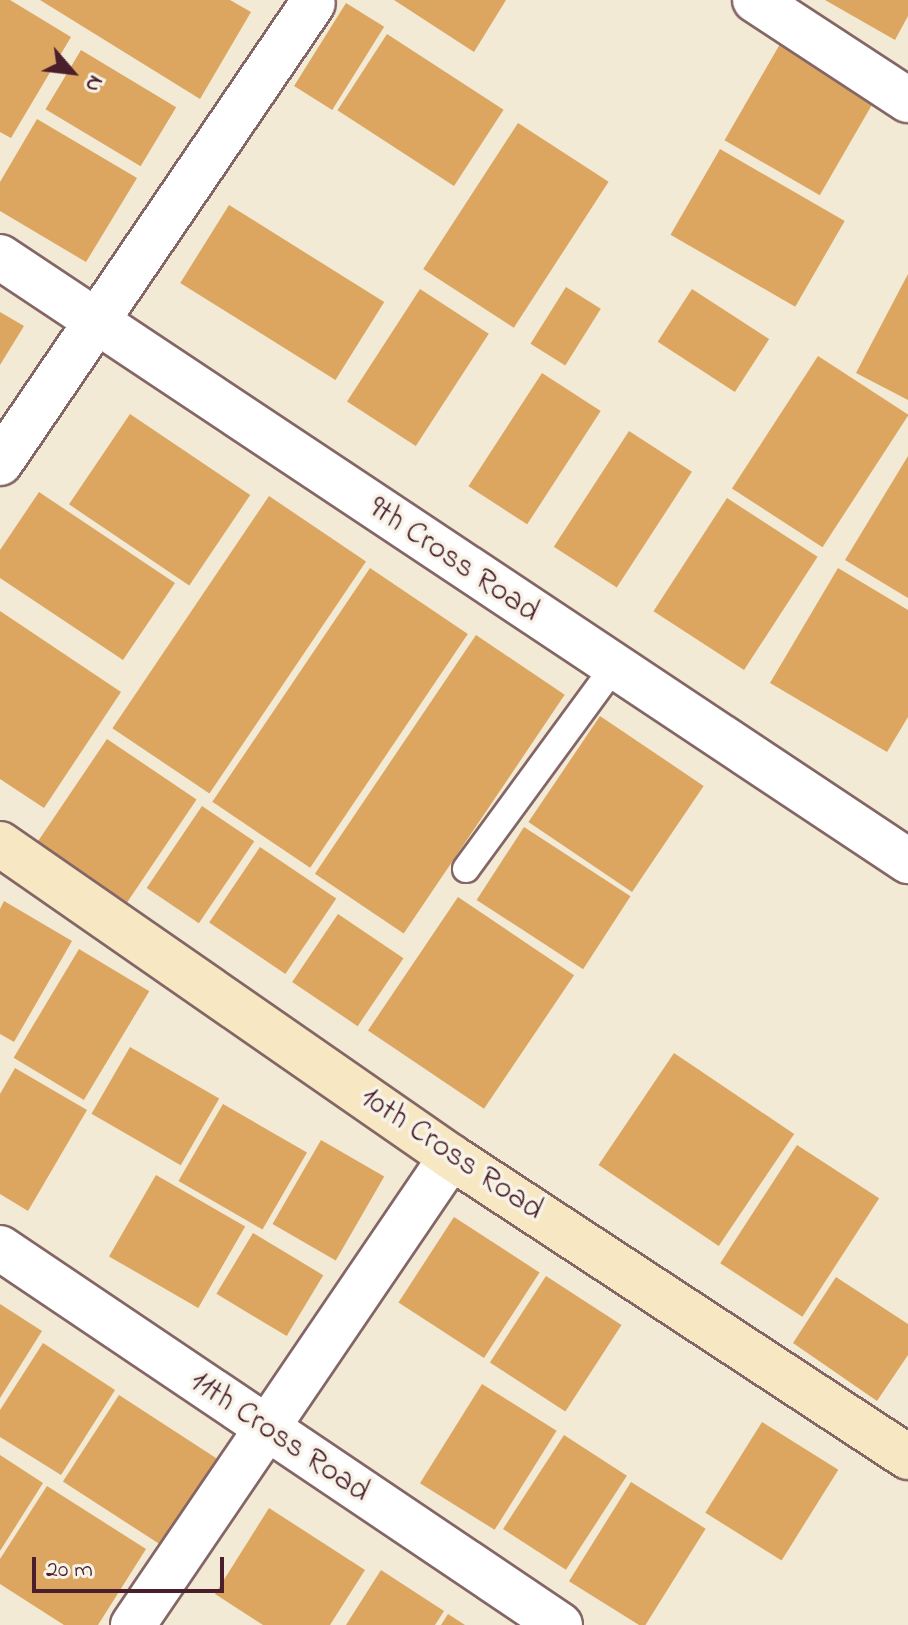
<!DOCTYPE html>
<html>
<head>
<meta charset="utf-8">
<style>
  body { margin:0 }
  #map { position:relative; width:908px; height:1625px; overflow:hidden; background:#f2ead4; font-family:"Indie Flower",sans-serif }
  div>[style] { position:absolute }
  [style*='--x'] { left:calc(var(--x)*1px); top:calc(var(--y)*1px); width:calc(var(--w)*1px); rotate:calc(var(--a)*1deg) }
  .building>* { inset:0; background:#dca661; transform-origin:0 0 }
  .roads { filter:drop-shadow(2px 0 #856666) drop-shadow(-2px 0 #856666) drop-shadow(0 2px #856666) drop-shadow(0 -2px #856666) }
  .lane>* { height:26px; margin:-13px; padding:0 13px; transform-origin:13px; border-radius:13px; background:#fff }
  .street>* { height:44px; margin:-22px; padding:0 22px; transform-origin:22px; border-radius:22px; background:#fff }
  .secondary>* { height:44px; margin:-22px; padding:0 22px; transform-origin:22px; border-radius:22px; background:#f7e8c3 }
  span { translate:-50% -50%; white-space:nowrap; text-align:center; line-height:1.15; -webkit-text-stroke:7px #f7f3e8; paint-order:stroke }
  .street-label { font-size:32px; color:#4a1f2b }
  .north { position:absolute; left:32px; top:32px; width:80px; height:80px; -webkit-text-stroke:6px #f7f3e8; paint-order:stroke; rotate:118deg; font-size:22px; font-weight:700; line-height:32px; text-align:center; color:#4a1f2b }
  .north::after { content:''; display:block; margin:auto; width:28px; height:36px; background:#4a1f2b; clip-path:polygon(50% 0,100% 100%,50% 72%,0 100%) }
  .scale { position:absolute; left:32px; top:1557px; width:192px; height:36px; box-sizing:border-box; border:4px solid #4a1f2b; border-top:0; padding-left:10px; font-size:24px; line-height:28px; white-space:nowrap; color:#4a1f2b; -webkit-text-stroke:6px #f7f3e8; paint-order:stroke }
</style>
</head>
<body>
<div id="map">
  <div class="building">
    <div style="clip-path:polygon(0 0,10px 0,71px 37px,11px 138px,0 132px)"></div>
    <div style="clip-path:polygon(40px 0,230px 0,251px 12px,200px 99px)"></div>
    <div style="clip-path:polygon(394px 0,506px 0,474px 52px)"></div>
    <div style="clip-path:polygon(825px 0,908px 0,908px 16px,895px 40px)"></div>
    <div style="left:346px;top:3px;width:45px;height:98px;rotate:32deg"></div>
    <div style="left:387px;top:34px;width:139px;height:91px;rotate:33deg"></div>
    <div style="left:780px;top:44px;width:110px;height:111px;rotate:30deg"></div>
    <div style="left:81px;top:50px;width:111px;height:69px;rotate:31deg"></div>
    <div style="clip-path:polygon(37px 119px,137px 178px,86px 262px,0 211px,0 182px)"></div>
    <div style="left:518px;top:123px;width:108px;height:174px;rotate:33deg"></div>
    <div style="left:720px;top:149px;width:144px;height:99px;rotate:30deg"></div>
    <div style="left:229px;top:205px;width:183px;height:92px;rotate:32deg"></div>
    <div style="clip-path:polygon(908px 274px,908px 400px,856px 373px)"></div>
    <div style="left:566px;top:287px;width:41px;height:67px;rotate:32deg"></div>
    <div style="left:420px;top:289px;width:82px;height:134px;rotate:33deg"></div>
    <div style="left:692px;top:289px;width:92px;height:63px;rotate:33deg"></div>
    <div style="clip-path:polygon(0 312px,24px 326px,0 365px)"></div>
    <div style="left:818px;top:356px;width:108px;height:158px;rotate:33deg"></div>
    <div style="left:542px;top:373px;width:70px;height:135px;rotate:33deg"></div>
    <div style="left:130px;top:414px;width:145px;height:109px;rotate:34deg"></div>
    <div style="left:629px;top:431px;width:75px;height:138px;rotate:33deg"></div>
    <div style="clip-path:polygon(908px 456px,908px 598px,845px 560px)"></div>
    <div style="clip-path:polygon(39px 492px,175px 583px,123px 660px,0 578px,0 550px)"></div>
    <div style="left:269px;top:496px;width:117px;height:280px;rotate:34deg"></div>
    <div style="left:727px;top:498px;width:108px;height:135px;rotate:33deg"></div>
    <div style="left:370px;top:568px;width:118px;height:282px;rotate:34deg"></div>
    <div style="clip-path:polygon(838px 568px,908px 610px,908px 717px,887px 752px,770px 683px)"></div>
    <div style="clip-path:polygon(0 611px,121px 692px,44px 808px,0 779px)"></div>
    <div style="left:476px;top:635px;width:107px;height:288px;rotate:34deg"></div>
    <div style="left:600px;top:716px;width:125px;height:128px;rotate:34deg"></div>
    <div style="left:107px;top:739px;width:108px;height:130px;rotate:34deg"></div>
    <div style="left:202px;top:806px;width:63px;height:99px;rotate:34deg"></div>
    <div style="left:524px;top:827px;width:127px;height:87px;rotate:33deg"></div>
    <div style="left:260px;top:847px;width:92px;height:91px;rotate:34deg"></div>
    <div style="left:458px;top:897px;width:140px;height:161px;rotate:34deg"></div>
    <div style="clip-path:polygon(4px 901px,72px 941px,14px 1042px,0 1034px,0 909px)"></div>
    <div style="left:338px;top:914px;width:79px;height:82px;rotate:34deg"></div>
    <div style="left:79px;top:949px;width:82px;height:127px;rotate:31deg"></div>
    <div style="left:130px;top:1047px;width:103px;height:77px;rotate:30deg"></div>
    <div style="left:674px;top:1053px;width:145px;height:135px;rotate:34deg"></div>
    <div style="clip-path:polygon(15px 1068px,87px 1110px,28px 1211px,0 1194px,0 1094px)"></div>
    <div style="left:223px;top:1104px;width:97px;height:89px;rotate:30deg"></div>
    <div style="left:321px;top:1140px;width:73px;height:97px;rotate:30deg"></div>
    <div style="left:797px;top:1145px;width:98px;height:141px;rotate:33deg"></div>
    <div style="left:156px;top:1175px;width:103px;height:94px;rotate:30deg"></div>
    <div style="left:454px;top:1217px;width:102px;height:102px;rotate:33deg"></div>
    <div style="left:253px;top:1233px;width:82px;height:71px;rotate:31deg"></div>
    <div style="left:546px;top:1276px;width:90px;height:103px;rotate:33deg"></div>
    <div style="clip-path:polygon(836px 1277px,908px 1324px,908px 1355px,877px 1401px,793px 1343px)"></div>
    <div style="clip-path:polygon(0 1304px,42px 1331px,0 1398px)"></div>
    <div style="clip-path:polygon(43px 1343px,115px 1390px,61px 1475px,0 1437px,0 1410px)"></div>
    <div style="left:482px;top:1384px;width:88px;height:117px;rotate:32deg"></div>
    <div style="left:119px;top:1395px;width:117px;height:103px;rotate:33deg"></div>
    <div style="left:762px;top:1422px;width:90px;height:107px;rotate:32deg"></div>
    <div style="left:564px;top:1435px;width:75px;height:112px;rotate:33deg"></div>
    <div style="clip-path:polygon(0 1455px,43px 1483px,0 1551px)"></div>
    <div style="left:631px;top:1482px;width:88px;height:117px;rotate:32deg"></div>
    <div style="clip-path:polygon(47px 1486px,146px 1549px,98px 1625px,64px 1625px,0 1584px,0 1559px)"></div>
    <div style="clip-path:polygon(269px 1508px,365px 1570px,330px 1625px,263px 1625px,215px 1594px)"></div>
    <div style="clip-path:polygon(381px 1570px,444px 1611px,435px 1625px,346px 1625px)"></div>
    <div style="clip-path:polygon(448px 1614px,465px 1625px,441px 1625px)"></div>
  </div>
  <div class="roads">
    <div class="lane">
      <div style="--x:466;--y:869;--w:249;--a:-53.8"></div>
    </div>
    <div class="street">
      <div style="--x:755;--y:0;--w:183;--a:33.2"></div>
      <div style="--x:0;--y:257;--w:1091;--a:33.63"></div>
      <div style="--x:0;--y:463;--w:556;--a:-55.77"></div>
      <div style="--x:0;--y:1248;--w:675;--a:33.95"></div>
      <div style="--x:133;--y:1625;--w:566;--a:-55.8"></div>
    </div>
    <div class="secondary">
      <div style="--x:0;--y:844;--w:549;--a:34.76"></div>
      <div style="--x:451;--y:1157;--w:547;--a:33.28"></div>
    </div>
  </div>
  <div class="street-label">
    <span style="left:453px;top:561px;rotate:34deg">9th Cross Road</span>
    <span style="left:451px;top:1155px;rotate:34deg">10th Cross Road</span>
    <span style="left:279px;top:1438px;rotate:34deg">11th Cross Road</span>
  </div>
  <div class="north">N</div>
  <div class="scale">20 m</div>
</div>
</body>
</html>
